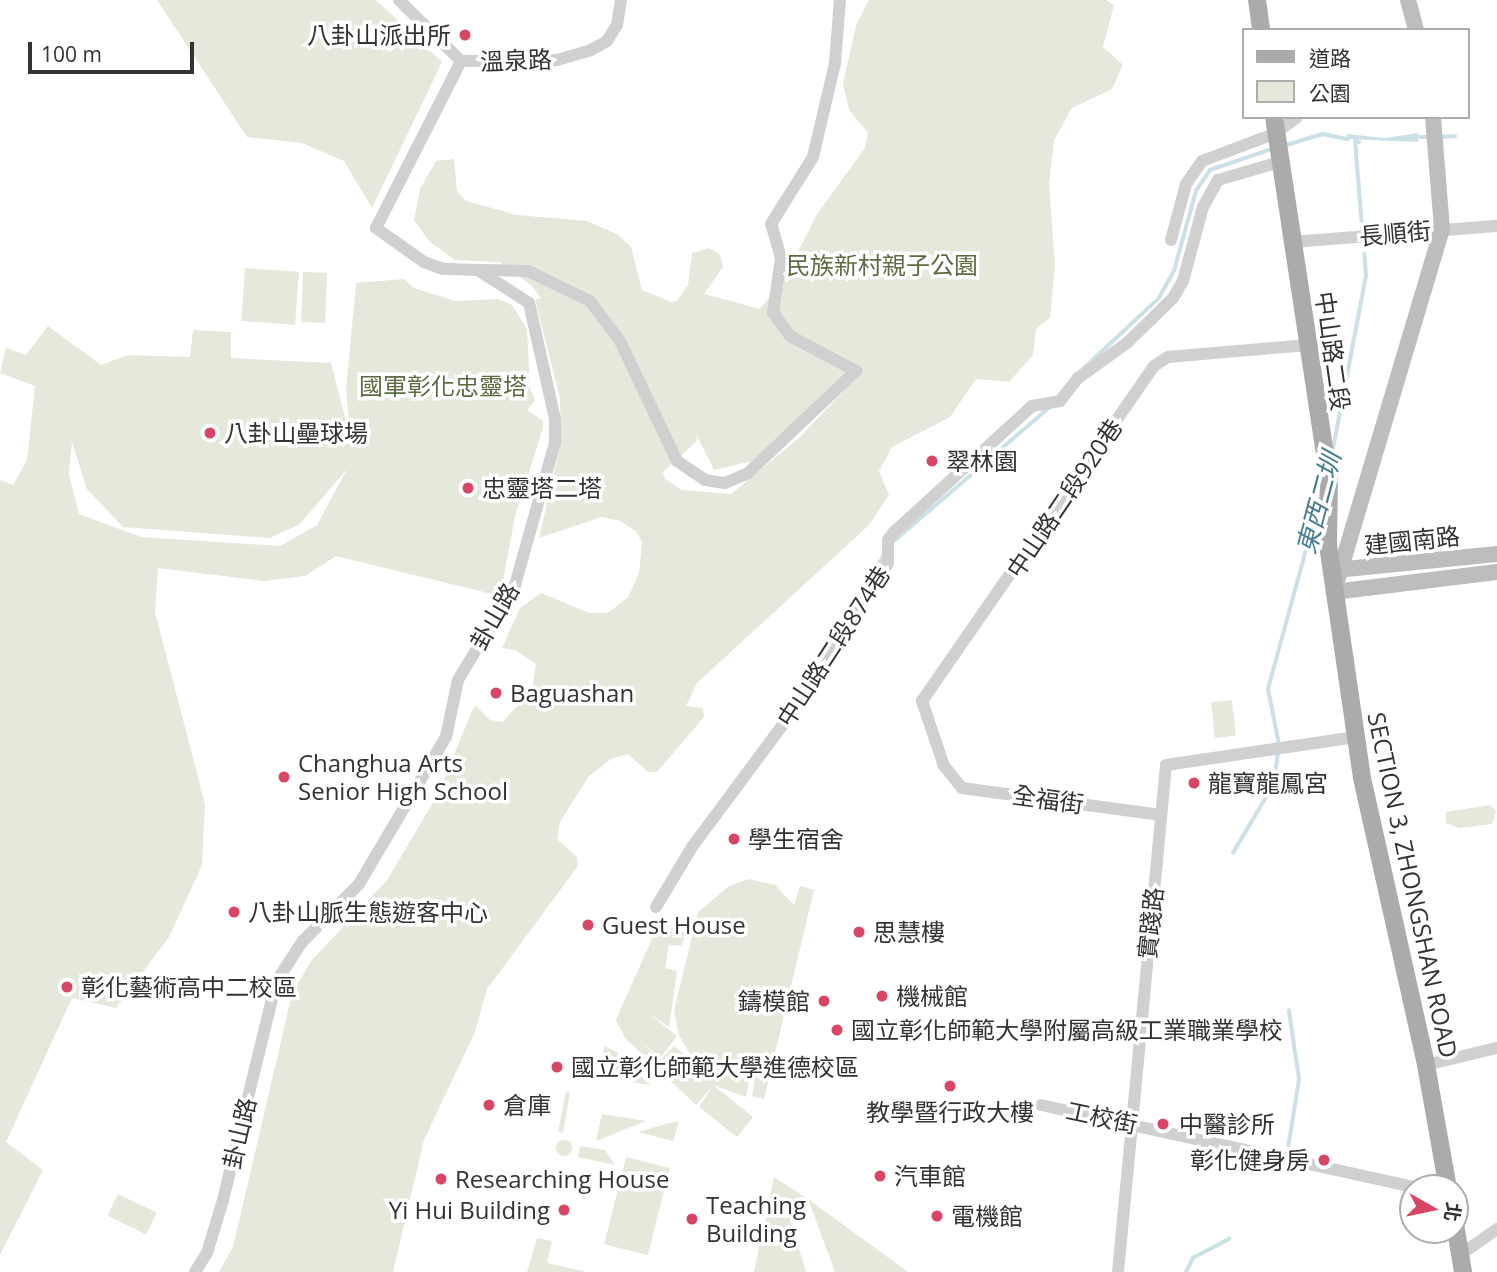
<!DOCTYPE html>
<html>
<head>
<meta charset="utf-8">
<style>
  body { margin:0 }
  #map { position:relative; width:1497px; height:1272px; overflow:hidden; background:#fff; font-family:"Open Sans","Noto Sans TC",sans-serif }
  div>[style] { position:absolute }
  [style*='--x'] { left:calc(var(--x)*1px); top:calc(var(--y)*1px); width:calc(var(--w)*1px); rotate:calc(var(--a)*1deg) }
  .green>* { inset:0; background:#e4e9dc; transform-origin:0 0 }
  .round { border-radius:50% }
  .water>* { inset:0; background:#cbe1e7 }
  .stream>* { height:3.5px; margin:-1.75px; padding:0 1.75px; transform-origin:1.75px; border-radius:1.75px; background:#cbe1e7 }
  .street>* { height:12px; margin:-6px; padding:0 6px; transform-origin:6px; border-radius:6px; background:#d0d0d0 }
  .secondary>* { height:16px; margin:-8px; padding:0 8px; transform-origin:8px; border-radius:8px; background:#bdbdbd }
  .primary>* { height:18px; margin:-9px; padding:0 9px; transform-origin:9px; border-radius:9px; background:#ababab }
  .dots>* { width:19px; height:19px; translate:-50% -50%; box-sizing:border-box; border:4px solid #fff; border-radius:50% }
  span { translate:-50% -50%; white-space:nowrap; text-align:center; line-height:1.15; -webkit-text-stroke:7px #fff; paint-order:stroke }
  .poi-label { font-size:24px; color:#333 }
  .right { translate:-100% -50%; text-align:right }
  .left { translate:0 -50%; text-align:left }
  .street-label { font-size:24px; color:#333 }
  .park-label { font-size:24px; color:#5c6c42 }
  .water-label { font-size:26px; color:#457e90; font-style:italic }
  .legend { position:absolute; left:1242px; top:28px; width:228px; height:91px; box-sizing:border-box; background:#fff; border:2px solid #adadad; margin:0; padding:9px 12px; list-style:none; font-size:21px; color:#333 }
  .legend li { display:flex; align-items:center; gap:14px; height:35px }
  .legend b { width:35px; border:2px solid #adadad }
  .north { position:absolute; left:1399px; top:1174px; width:70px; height:70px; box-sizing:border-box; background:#fff; border:2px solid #adadad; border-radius:50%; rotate:99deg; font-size:19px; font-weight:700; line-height:28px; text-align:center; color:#333 }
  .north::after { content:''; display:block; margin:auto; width:24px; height:32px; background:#d94565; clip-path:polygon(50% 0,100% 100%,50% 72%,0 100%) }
  .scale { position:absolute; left:28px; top:42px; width:166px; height:32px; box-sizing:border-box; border:4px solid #333; border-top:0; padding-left:9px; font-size:21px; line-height:24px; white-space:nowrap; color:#333; -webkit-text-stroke:5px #fff; paint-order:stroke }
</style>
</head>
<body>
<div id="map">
  <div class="green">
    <div style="clip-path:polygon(157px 0,376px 0,442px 62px,372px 208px,344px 161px,302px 143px,247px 137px)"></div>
    <div style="clip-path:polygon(evenodd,869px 0,1106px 0,1114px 5px,1103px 47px,1123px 65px,1112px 89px,1072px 108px,1054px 140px,1049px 184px,1055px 264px,1050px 318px,1036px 329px,1033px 355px,1009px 382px,976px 379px,950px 417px,892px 447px,879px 471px,889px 495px,869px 525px,697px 683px,686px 706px,703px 708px,704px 717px,657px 772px,648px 772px,628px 754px,611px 759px,589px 776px,560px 822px,557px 839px,577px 857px,578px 866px,487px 989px,475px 1032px,424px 1140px,393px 1272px,219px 1272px,233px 1247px,292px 994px,311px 961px,387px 880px,437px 796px,472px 711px,476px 706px,490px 720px,503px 722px,532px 689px,536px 664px,515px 650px,502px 648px,520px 608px,541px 593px,589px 613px,608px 613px,628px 597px,639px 574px,642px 542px,636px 531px,620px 521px,602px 517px,539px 538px,561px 443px,560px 398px,535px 300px,541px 298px,532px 286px,500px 262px,455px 260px,429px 241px,414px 220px,420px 189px,436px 161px,454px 159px,457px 191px,466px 201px,517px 215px,587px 221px,617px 234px,631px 247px,642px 290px,671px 302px,677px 301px,688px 285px,692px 253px,709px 248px,720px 254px,723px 267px,704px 294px,760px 309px,784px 279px,817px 214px,865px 148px,868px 133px,849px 110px,843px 83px,856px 26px,869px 0,860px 374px,800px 437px,731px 494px,682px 490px,665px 479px,663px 472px,697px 441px,696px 434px,714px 470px,756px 460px,860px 374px)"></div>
    <div style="left:245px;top:268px;width:54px;height:53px;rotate:4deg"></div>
    <div style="left:303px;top:272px;width:24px;height:50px;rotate:2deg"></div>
    <div style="clip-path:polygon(evenodd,404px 279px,414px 288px,455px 301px,498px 299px,512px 305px,527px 329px,530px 388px,535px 400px,527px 410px,543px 421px,543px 428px,515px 516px,503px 581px,496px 595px,336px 556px,305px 576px,264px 581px,158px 568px,155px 612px,205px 804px,202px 865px,169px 937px,116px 1008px,72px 998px,6px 1142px,43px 1170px,0 1255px,0 480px,13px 485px,27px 460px,35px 386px,0 373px,6px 348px,26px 355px,48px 326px,101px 365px,128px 355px,190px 357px,193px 330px,231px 332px,231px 358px,331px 363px,351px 441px,346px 390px,356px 283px,404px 279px,72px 442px,87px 489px,123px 527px,270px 538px,300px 524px,347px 469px,317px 525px,280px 546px,141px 537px,79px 514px,69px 474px,72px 442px)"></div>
    <div style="left:1232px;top:700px;width:36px;height:21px;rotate:84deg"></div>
    <div style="clip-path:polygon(1490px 805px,1496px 811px,1492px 824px,1459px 828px,1446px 823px,1446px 812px)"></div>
    <div style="clip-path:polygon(749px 879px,775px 885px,794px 905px,800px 886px,814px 890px,764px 1099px,752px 1096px,758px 1059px,741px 1068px,706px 1065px,690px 1054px,679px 1035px,674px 1011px,698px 912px,729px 886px)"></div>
    <div style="clip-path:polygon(658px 925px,686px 932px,682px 946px,669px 945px,665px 968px,677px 971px,669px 1027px,648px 1013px,677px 1036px,661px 1057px,640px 1042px,661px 1059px,674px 1046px,703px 1069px,751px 1070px,746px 1097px,713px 1085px,753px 1117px,737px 1137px,699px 1107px,713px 1086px,696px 1105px,625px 1038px,616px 1020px)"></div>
    <div style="clip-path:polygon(604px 1046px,617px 1052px,650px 1085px,599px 1076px)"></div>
    <div style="clip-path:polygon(566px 1092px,570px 1093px,563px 1133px,558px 1132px)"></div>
    <div style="clip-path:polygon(602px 1114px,646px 1121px,596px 1141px)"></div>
    <div style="clip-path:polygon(679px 1121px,673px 1141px,638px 1132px,666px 1124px)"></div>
    <div class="round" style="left:556px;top:1140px;width:16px;height:16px"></div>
    <div style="clip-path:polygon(580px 1146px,605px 1150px,615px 1165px,578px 1157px)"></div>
    <div style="left:626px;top:1157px;width:45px;height:90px;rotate:14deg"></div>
    <div style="clip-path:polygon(774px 1177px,808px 1199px,908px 1272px,835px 1272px,808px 1199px,785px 1203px,806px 1272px,754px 1272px)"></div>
    <div style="left:118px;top:1194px;width:43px;height:24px;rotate:26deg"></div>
    <div style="clip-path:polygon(537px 1238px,552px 1241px,547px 1263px,587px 1272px,527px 1272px)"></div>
  </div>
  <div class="water">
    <div style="clip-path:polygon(1418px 133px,1418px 142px,1347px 139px,1347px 134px,1385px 138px)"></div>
  </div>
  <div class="stream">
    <div style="--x:1418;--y:137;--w:12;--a:0"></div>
    <div style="--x:1441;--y:137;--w:14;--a:-4"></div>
    <div style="--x:1283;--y:146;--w:42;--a:-16.7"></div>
    <div style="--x:1323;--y:134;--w:25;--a:12"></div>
    <div style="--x:1084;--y:368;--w:103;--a:-43"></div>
    <div style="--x:1159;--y:298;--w:31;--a:-61"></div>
    <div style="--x:1174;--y:271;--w:83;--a:-74.6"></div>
    <div style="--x:1196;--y:191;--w:25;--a:-56"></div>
    <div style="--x:1210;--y:170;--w:65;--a:-18.7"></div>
    <div style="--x:1332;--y:454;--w:182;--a:-79.2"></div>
    <div style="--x:1366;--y:275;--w:134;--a:-94.7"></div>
    <div style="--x:1355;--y:141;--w:4;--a:14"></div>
    <div style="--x:893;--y:542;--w:206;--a:-40.7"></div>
    <div style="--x:794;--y:699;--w:168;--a:-57.9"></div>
    <div style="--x:1279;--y:745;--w:57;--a:-101.1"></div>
    <div style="--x:1268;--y:689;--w:201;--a:-74.7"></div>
    <div style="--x:1233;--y:853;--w:80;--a:-59.3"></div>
    <div style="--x:1274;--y:784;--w:32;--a:-83"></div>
    <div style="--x:1287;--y:1155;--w:77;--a:-81"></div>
    <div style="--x:1299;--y:1079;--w:69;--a:-98.4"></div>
    <div style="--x:1186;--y:1272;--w:16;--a:-63"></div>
    <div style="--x:1193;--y:1258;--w:41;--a:-27.8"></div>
  </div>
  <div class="street">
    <div style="--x:461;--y:61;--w:96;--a:-0.6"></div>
    <div style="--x:557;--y:60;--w:35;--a:-16"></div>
    <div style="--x:591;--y:50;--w:18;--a:-29"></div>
    <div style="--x:607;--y:41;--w:19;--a:-58"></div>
    <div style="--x:617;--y:25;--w:25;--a:-81"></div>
    <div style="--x:1171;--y:240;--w:58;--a:-75"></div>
    <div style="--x:1186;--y:184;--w:28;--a:-55"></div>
    <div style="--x:1202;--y:161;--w:79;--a:-20.7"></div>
    <div style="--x:1276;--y:133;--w:26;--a:-37"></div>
    <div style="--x:1292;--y:242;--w:206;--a:-4.5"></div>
    <div style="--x:482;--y:270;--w:46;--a:1.2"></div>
    <div style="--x:528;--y:271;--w:69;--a:25.8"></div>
    <div style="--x:590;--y:301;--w:50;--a:53.1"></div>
    <div style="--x:620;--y:341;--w:133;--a:64.6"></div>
    <div style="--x:677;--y:461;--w:34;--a:34"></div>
    <div style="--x:705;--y:480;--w:20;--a:9"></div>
    <div style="--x:725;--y:483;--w:25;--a:-23"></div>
    <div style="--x:748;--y:473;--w:149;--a:-43.4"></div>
    <div style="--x:856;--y:371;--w:75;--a:-152.1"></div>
    <div style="--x:790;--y:336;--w:29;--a:-126"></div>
    <div style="--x:773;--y:313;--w:56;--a:-81.7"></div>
    <div style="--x:781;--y:258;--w:35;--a:-106"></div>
    <div style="--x:771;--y:224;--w:79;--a:-57.9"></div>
    <div style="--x:813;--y:157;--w:97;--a:-76.8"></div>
    <div style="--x:835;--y:63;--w:63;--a:-85.5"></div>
    <div style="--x:1161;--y:815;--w:201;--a:-172.3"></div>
    <div style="--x:962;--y:788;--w:28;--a:-129"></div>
    <div style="--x:944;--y:766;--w:69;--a:-108.7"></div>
    <div style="--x:922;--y:701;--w:407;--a:-55.3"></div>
    <div style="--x:1154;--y:366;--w:17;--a:-33"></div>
    <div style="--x:1168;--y:357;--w:141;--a:-4.9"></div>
    <div style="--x:656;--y:907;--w:70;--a:-59"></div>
    <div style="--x:692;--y:847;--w:213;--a:-53.4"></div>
    <div style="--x:819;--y:676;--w:132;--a:-58.6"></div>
    <div style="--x:888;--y:563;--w:23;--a:-90"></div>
    <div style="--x:888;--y:540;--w:9;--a:-54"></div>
    <div style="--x:893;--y:533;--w:188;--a:-42.4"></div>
    <div style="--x:1032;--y:406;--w:28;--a:-10"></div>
    <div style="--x:1060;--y:401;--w:29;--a:-52"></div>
    <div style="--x:1078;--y:378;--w:60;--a:-35.5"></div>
    <div style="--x:1127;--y:343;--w:64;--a:-44.4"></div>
    <div style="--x:1173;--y:298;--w:20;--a:-60"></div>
    <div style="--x:1183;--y:281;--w:77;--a:-74.9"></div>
    <div style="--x:1203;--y:207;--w:31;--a:-61"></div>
    <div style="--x:1218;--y:180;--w:65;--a:-16.2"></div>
    <div style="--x:1426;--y:1065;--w:73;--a:-13.5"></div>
    <div style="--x:1041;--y:1105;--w:388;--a:12.4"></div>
    <div style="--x:1460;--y:1255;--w:45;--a:-35.1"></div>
    <div style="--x:195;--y:1272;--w:22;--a:-58"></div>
    <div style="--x:207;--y:1253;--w:55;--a:-73.2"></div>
    <div style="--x:223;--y:1200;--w:224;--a:-76.3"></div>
    <div style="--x:276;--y:982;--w:48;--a:-57"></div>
    <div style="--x:302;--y:942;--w:81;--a:-45.5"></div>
    <div style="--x:359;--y:884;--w:171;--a:-59.4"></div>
    <div style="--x:446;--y:737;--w:58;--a:-78.1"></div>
    <div style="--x:458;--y:680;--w:111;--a:-59"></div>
    <div style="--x:515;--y:585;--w:148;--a:-74.3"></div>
    <div style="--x:555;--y:443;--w:24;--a:-90"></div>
    <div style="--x:555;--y:419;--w:119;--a:-102.6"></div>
    <div style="--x:529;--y:303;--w:61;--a:-147.1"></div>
    <div style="--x:478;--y:270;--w:35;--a:-178"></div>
    <div style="--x:443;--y:269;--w:20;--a:-160"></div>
    <div style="--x:424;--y:262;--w:59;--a:-144.7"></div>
    <div style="--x:376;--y:228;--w:187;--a:-63"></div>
    <div style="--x:461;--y:61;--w:87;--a:-135.5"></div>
    <div style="--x:1118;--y:1272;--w:509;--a:-84.59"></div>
    <div style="--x:1166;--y:765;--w:192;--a:-8.4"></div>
  </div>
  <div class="secondary">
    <div style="--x:1408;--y:0;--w:31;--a:75"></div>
    <div style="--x:1433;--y:117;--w:112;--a:85.4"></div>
    <div style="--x:1442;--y:229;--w:379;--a:106.6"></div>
    <div style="--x:1334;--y:592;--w:164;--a:-7"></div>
    <div style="--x:1336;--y:570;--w:162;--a:-5.7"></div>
  </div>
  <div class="primary">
    <div style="--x:1257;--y:0;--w:30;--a:82"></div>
    <div style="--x:1274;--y:117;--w:366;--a:81.4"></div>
    <div style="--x:1329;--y:479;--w:66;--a:90.9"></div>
    <div style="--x:1328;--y:545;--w:235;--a:81.7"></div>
    <div style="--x:1362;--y:778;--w:294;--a:77.4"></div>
    <div style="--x:1426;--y:1065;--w:125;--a:79.9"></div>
    <div style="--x:1455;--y:1224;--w:49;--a:80.5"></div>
  </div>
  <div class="dots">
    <div style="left:465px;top:35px;background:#d94565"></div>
    <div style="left:210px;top:433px;background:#d94565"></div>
    <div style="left:932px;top:461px;background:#d94565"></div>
    <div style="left:468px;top:488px;background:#d94565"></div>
    <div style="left:496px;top:693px;background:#d94565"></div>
    <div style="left:284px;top:777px;background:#d94565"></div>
    <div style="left:1194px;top:783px;background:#d94565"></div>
    <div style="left:734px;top:839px;background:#d94565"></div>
    <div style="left:234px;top:912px;background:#d94565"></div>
    <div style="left:588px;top:925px;background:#d94565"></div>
    <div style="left:859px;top:932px;background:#d94565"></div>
    <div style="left:67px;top:987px;background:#d94565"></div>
    <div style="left:882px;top:996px;background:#d94565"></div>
    <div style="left:824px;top:1001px;background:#d94565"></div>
    <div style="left:837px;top:1030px;background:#d94565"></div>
    <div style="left:557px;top:1067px;background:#d94565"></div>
    <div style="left:950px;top:1086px;background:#d94565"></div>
    <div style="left:489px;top:1105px;background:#d94565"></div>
    <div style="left:1163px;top:1124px;background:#d94565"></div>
    <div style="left:1324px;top:1160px;background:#d94565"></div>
    <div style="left:880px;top:1176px;background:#d94565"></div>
    <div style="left:441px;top:1179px;background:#d94565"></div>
    <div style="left:564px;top:1210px;background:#d94565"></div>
    <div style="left:937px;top:1216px;background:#d94565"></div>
    <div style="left:692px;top:1219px;background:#d94565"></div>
  </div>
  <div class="poi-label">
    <span class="right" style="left:451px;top:35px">八卦山派出所</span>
    <span class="left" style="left:224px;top:433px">八卦山壘球場</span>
    <span class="left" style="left:946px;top:461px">翠林園</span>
    <span class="left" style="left:482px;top:488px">忠靈塔二塔</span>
    <span class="left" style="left:510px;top:693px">Baguashan</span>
    <span class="left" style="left:298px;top:777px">Changhua Arts<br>Senior High School</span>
    <span class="left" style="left:1208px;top:783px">龍寶龍鳳宮</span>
    <span class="left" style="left:748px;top:839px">學生宿舍</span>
    <span class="left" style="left:248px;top:912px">八卦山脈生態遊客中心</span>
    <span class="left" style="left:602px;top:925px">Guest House</span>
    <span class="left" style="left:873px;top:932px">思慧樓</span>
    <span class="left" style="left:81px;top:987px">彰化藝術高中二校區</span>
    <span class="left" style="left:896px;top:996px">機械館</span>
    <span class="right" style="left:810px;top:1001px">鑄模館</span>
    <span class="left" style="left:851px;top:1030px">國立彰化師範大學附屬高級工業職業學校</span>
    <span class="left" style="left:571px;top:1067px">國立彰化師範大學進德校區</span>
    <span class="left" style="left:503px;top:1105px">倉庫</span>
    <span style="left:950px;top:1112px">教學暨行政大樓</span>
    <span class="left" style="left:1179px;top:1124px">中醫診所</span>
    <span class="right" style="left:1310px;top:1160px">彰化健身房</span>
    <span class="left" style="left:894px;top:1176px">汽車館</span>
    <span class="left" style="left:455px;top:1179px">Researching House</span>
    <span class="left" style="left:706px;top:1219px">Teaching<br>Building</span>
    <span class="right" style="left:550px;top:1210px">Yi Hui Building</span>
    <span class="left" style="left:951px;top:1216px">電機館</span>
  </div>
  <div class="street-label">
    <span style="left:516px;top:60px;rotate:-2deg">溫泉路</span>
    <span style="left:1395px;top:233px;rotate:-5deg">長順街</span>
    <span style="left:1333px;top:351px;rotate:82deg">中山路二段</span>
    <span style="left:1064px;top:498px;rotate:-56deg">中山路二段920巷</span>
    <span style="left:1412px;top:540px;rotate:-6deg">建國南路</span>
    <span style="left:494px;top:616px;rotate:-60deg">卦山路</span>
    <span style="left:833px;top:646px;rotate:-57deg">中山路二段874巷</span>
    <span style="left:1048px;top:799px;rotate:8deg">全福街</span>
    <span style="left:1413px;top:885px;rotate:78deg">SECTION 3, ZHONGSHAN ROAD</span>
    <span style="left:1150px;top:923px;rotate:-84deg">實踐路</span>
    <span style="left:1102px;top:1117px;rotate:12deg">工校街</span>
    <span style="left:239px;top:1133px;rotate:-77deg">卦山路</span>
  </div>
  <div class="park-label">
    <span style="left:882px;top:265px">民族新村親子公園</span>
    <span style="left:443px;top:386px">國軍彰化忠靈塔</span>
  </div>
  <div class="water-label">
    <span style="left:1319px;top:503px;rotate:-75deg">東西二圳</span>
  </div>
  <ul class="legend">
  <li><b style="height:9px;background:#ababab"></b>道路</li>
  <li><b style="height:19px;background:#e4e9dc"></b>公園</li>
  </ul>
  <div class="north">北</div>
  <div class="scale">100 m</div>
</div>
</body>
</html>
